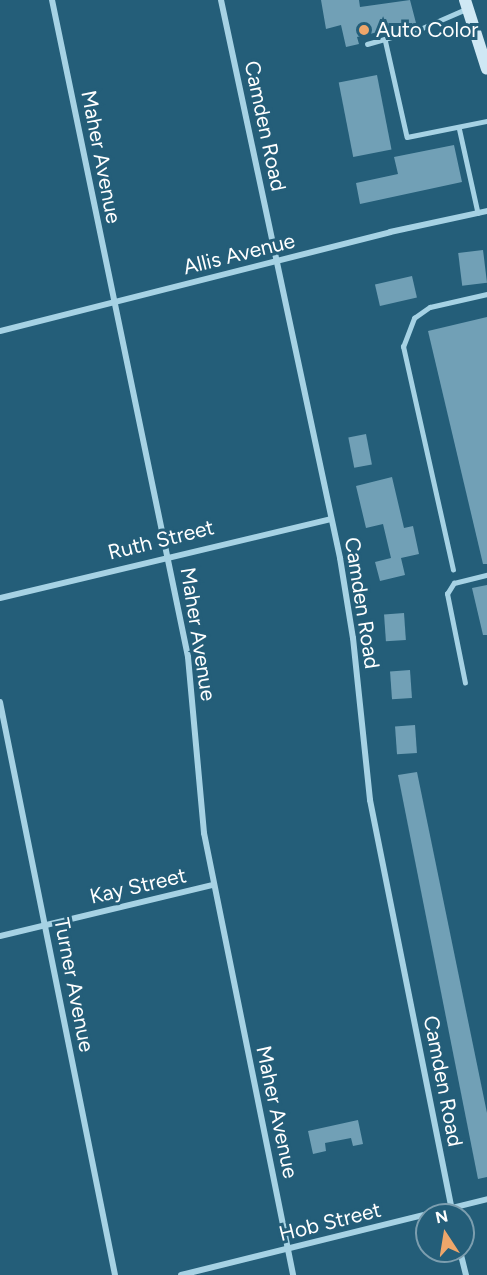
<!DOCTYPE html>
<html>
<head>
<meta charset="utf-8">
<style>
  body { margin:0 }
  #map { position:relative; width:487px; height:1275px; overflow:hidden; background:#245e79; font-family:Figtree,sans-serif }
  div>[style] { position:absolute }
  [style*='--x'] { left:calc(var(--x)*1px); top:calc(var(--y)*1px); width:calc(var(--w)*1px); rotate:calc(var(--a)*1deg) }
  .building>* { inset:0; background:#71a0b6; transform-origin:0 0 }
  .lane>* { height:4.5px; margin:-2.25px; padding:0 2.25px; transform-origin:2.25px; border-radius:2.25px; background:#a6d2e4 }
  .street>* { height:6px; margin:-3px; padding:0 3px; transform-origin:3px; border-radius:3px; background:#a6d2e4 }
  .secondary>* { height:12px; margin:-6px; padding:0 6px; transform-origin:6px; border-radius:6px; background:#cfe8f4 }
  .dots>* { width:16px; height:16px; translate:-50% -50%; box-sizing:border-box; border:3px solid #245e79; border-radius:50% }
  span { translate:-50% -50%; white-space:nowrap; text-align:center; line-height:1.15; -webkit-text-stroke:6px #245e79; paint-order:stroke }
  .poi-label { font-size:21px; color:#fff }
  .left { translate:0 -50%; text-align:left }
  .street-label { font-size:21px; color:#fff }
  .north { position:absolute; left:415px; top:1203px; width:60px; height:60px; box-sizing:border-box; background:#245e79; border:2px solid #7c9eaf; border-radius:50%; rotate:348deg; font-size:16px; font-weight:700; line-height:24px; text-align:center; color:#fff }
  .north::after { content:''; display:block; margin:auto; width:21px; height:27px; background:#eea66a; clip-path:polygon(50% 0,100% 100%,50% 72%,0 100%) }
</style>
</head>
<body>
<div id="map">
  <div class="building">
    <div style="clip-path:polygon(321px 0,359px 0,360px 7px,410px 0,416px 23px,357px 37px,359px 44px,346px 47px,341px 25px,326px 29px)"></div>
    <div style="left:377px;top:75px;width:76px;height:39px;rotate:79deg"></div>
    <div style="clip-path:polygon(454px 145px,462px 182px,360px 204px,356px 183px,398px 174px,394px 157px)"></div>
    <div style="left:483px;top:250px;width:33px;height:25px;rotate:83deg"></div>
    <div style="left:412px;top:276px;width:22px;height:38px;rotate:77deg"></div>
    <div style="clip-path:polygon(487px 317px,487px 564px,483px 564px,428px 331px)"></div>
    <div style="left:366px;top:434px;width:31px;height:18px;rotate:79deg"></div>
    <div style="clip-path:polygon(392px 477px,404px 528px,413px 526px,419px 554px,401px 558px,405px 575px,380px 581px,375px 562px,391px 558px,383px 524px,366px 528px,356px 486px)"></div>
    <div style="clip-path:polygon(487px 585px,487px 635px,483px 635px,472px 588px)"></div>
    <div style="left:404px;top:613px;width:27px;height:20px;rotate:86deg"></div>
    <div style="left:410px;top:670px;width:28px;height:20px;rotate:86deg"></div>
    <div style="left:415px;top:725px;width:28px;height:20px;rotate:86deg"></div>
    <div style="clip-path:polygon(417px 772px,487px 1113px,487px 1177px,478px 1179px,398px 775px)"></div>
    <div style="clip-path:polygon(358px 1120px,363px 1144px,353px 1146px,351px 1138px,325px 1143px,326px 1151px,313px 1154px,308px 1131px)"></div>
  </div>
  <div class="lane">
    <div style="--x:385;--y:39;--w:100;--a:77.3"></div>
    <div style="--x:407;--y:137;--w:82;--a:-11.3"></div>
    <div style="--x:367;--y:44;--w:55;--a:-15.8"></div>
    <div style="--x:420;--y:29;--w:50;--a:-23.5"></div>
    <div style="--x:459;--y:127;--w:88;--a:77.5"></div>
    <div style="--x:453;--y:570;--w:229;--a:-102.6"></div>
    <div style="--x:403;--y:347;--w:31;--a:-69"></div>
    <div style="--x:414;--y:318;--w:19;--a:-35"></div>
    <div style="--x:430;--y:307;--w:58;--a:-12.8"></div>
    <div style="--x:465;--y:683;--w:91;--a:-101.4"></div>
    <div style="--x:447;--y:594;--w:13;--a:-58"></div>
    <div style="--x:454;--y:583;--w:34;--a:-14"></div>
  </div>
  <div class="street">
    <div style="--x:52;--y:0;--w:671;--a:78.3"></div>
    <div style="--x:188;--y:657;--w:177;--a:84.8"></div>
    <div style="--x:204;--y:833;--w:451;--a:78.6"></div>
    <div style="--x:221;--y:0;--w:571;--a:77.96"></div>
    <div style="--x:340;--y:558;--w:81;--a:80.8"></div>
    <div style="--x:353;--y:638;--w:163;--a:84"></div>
    <div style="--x:370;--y:800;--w:423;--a:78.7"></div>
    <div style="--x:0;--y:331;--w:402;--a:-14.2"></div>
    <div style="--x:390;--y:232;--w:99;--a:-12.2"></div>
    <div style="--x:0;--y:598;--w:340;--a:-13.4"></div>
    <div style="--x:0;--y:702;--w:584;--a:78.65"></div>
    <div style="--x:0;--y:936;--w:219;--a:-13.5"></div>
    <div style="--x:460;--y:1251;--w:25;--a:76"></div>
    <div style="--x:181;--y:1275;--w:315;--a:-13.9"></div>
  </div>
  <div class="secondary">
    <div style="--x:465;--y:0;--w:72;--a:72.3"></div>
  </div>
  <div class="dots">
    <div style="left:364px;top:30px;background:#eea66a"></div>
  </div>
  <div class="poi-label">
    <span class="left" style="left:376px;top:30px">Auto Color</span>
  </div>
  <div class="street-label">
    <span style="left:265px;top:126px;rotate:78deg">Camden Road</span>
    <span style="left:101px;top:157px;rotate:79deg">Maher Avenue</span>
    <span style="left:239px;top:254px;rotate:-14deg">Allis Avenue</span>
    <span style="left:161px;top:540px;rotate:-14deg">Ruth Street</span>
    <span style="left:362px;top:603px;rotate:81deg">Camden Road</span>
    <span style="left:198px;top:634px;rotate:81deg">Maher Avenue</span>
    <span style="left:138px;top:886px;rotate:-13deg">Kay Street</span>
    <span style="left:74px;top:985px;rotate:79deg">Turner Avenue</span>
    <span style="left:443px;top:1081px;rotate:79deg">Camden Road</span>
    <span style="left:277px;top:1112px;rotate:78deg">Maher Avenue</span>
    <span style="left:330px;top:1222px;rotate:-14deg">Hob Street</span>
  </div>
  <div class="north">N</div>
</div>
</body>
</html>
